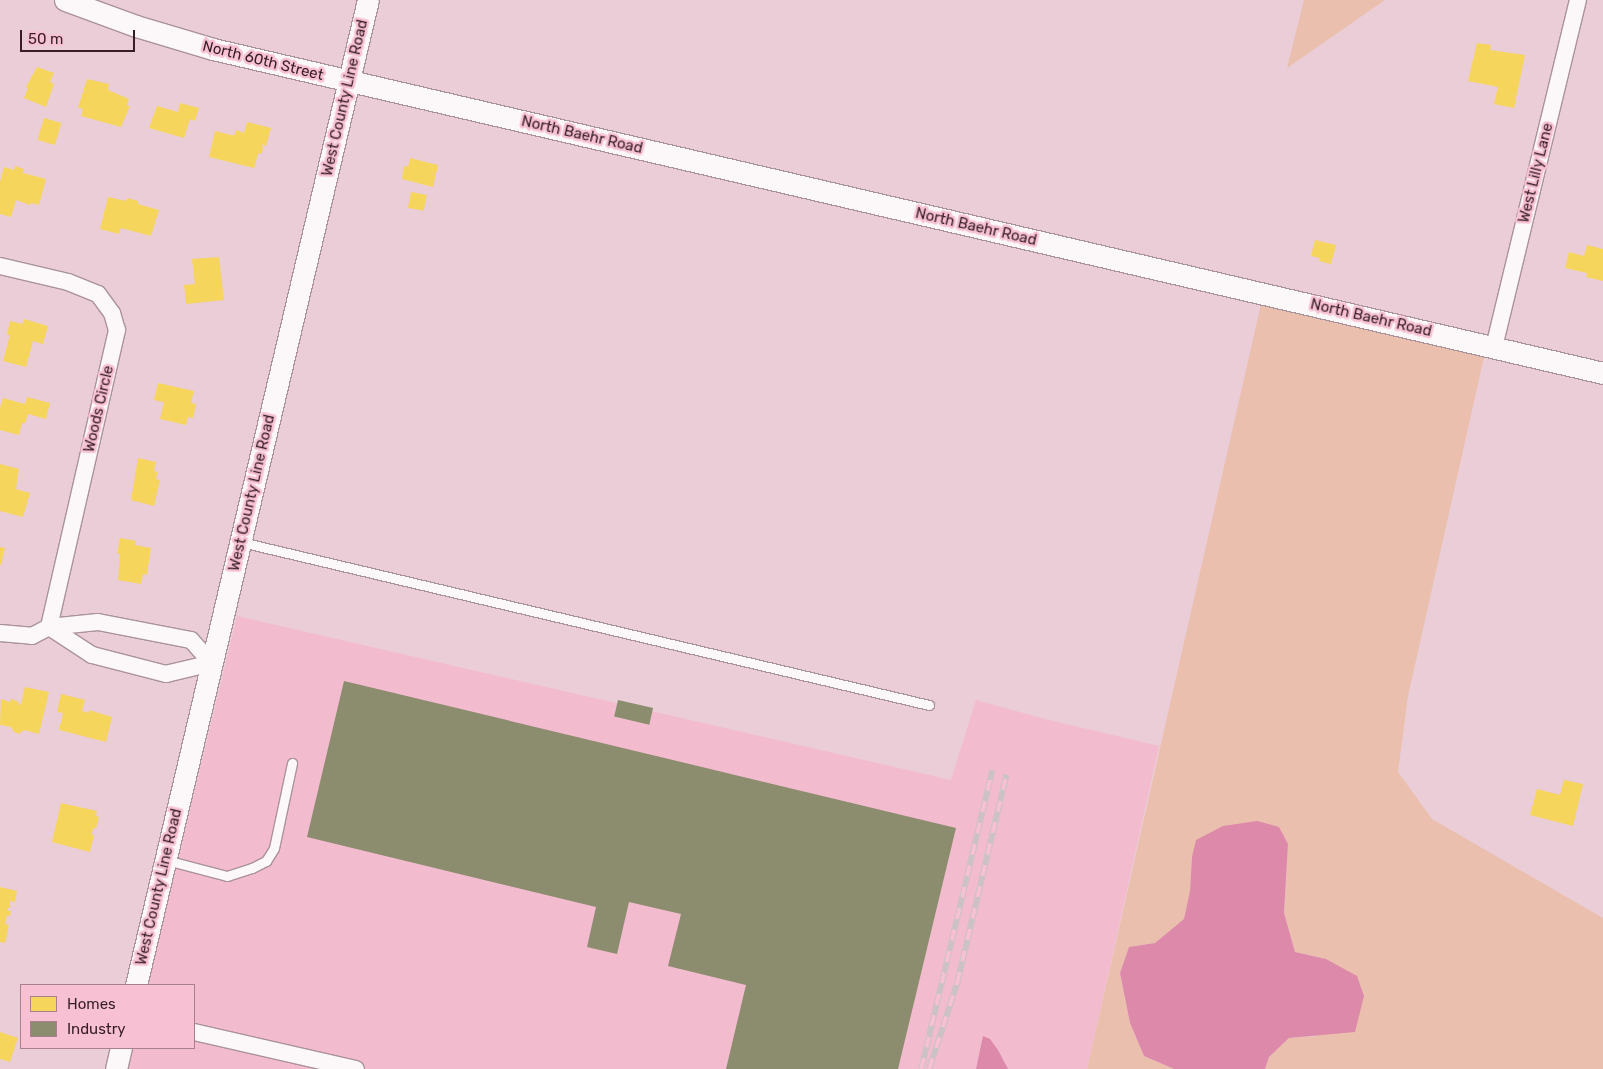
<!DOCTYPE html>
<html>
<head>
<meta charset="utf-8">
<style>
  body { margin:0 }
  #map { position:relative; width:1603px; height:1069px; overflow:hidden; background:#eacdd7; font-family:Rubik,sans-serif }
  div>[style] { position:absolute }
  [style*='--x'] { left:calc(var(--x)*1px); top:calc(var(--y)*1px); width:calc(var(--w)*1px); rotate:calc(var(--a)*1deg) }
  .built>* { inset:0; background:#f2bbce }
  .green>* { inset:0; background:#ebbfae }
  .water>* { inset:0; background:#dc89aa }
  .homes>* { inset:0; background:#f6d55c; transform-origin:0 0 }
  .industry>* { inset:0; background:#8c8c6e; transform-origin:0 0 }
  .roads { filter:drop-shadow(1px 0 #aa929a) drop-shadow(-1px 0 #aa929a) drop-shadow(0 1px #aa929a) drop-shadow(0 -1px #aa929a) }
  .service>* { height:9px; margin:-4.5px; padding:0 4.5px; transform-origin:4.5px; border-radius:4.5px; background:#fcf8f9 }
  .minor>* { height:16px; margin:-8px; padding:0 8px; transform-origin:8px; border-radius:8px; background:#fcf8f9 }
  .tertiary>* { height:21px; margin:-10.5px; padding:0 10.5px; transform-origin:10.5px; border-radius:10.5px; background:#fcf8f9 }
  .rail>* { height:5.5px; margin-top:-2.75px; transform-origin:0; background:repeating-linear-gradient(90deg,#f7c0d3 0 11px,#cac2c4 0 22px); box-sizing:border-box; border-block:1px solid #cac2c4 }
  span { translate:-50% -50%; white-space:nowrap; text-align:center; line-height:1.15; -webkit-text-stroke:5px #f7c0d3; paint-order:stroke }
  .street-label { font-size:15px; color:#361d27 }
  .legend { position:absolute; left:20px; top:984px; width:175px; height:65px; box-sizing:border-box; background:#f7c0d3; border:1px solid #aa7f8e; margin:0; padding:6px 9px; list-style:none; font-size:15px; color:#361d27 }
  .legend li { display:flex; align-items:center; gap:10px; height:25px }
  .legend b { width:25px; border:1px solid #aa7f8e }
  .scale { position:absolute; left:20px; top:30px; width:115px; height:22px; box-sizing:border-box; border:2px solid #361d27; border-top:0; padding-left:6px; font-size:15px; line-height:18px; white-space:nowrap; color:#361d27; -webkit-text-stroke:4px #f7c0d3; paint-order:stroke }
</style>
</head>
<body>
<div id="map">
  <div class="built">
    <div style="clip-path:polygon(237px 616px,951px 780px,976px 700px,1045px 719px,1159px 746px,1087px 1069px,128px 1069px,133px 1048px,194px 1048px,194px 985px,148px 985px)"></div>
  </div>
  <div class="green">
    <div style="clip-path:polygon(1304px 0,1385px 0,1287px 68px)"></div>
    <div style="clip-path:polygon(1261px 304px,1484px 357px,1408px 696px,1398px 772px,1432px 819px,1603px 918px,1603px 1069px,1265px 1069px,1269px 1057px,1289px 1038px,1317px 1036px,1326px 959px,1295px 952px,1284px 913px,1288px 844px,1192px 857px,1190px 891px,1184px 920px,1155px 943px,1129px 947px,1120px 973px,1130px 1023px,1144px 1056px,1174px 1069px,1087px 1069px)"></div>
  </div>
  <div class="water">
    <div style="clip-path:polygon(1257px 821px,1279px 827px,1288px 844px,1284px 913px,1295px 952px,1326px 959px,1357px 976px,1364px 996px,1355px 1032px,1289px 1038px,1269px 1057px,1265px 1069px,1174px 1069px,1144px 1056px,1130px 1023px,1120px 973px,1129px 947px,1155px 943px,1184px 919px,1190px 891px,1192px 857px,1196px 840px,1223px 826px)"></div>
    <div style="clip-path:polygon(983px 1036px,990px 1039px,998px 1050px,1008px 1069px,976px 1069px)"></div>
  </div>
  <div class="homes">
    <div style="clip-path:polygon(1477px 43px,1491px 45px,1490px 50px,1525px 55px,1514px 108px,1494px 104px,1498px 87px,1468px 81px)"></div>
    <div style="clip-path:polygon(37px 67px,54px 73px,50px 82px,54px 84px,46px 107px,24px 98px,28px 88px,26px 87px)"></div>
    <div style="clip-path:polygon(87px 79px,109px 84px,108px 90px,129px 99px,127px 106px,130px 106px,121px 127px,81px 116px,83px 109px,78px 108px)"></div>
    <div style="clip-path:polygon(180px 103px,199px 108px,195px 121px,190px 119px,184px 138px,149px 128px,157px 106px,178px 112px)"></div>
    <div style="left:44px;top:118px;width:18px;height:23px;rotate:16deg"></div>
    <div style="clip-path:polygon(247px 122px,271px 128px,266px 146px,261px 144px,263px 147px,262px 153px,258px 154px,254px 168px,209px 157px,215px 131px,231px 135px,235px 135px,236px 130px,244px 133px)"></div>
    <div style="clip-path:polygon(410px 158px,438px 165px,433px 187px,402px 179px,404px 166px,408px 167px)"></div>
    <div style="clip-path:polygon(15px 166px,24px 169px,23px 173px,46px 179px,39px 205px,31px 203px,30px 205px,16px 200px,11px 217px,0 214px,0 182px,4px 167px,14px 170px)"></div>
    <div style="left:411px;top:192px;width:16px;height:16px;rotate:11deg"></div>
    <div style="clip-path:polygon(108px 197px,126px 201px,127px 198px,138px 201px,138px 204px,159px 210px,151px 236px,121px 228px,119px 234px,100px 229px)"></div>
    <div style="clip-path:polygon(1315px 240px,1336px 245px,1331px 264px,1319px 261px,1320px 258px,1311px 256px)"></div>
    <div style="clip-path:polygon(1587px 245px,1603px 249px,1603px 281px,1586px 277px,1587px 273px,1565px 268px,1569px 252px,1584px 256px)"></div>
    <div style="clip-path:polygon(219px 257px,224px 300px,186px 304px,184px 285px,195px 284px,192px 259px)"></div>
    <div style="clip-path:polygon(24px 319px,48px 326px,43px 344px,33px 341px,26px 367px,3px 361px,10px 335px,7px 335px,10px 321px,23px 324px)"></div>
    <div style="clip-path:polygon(158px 383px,194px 391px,191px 403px,196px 404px,193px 418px,188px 417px,186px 425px,160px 419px,164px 402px,154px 400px)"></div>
    <div style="clip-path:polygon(27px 397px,50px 403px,46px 419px,28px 414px,25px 423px,22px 423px,19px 435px,0 430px,0 408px,3px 398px,25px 404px)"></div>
    <div style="clip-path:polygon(138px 458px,156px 462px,154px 471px,158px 472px,156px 479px,160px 480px,154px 506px,131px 500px)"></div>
    <div style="clip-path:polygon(0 464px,19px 469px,16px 489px,30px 493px,23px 517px,0 511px)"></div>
    <div style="clip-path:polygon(120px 538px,136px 541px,135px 545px,151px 548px,147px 575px,143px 574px,141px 584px,118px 580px,120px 554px,117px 553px)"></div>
    <div style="clip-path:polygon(0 547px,5px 548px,1px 565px,0 565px)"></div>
    <div style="clip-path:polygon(25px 687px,49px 692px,39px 734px,24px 730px,19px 734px,14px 732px,11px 727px,0 725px,1px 699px,10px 702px,11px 699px,19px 702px,18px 705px,21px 704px)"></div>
    <div style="clip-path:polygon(61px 694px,85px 700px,82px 711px,89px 713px,89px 710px,112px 717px,106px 742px,59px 730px,63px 713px,57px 712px)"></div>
    <div style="clip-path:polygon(1564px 780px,1583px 784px,1573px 826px,1530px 815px,1537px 789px,1560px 795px)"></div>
    <div style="clip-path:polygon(61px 803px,97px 811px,96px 816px,99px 817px,96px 829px,93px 828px,92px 835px,94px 835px,90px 852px,52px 842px)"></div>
    <div style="clip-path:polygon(0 887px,17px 891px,15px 902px,10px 901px,10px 908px,8px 908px,8px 911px,11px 911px,10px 916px,7px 915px,5px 924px,9px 925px,5px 943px,0 942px)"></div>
    <div style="clip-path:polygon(0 1032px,18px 1038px,10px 1062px,0 1059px)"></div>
  </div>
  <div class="industry">
    <div style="clip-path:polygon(344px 681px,956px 828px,898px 1069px,726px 1069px,746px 985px,668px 966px,681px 914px,629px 902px,617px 954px,587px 947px,596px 907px,307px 837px)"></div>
    <div style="left:618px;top:700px;width:36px;height:17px;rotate:13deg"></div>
  </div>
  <div class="roads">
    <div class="service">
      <div style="--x:241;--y:542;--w:707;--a:13.33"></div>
      <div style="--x:166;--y:860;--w:63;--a:14.7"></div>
      <div style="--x:227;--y:876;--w:26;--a:-18"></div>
      <div style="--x:252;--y:868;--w:16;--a:-27"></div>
      <div style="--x:266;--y:861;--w:15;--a:-58"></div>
      <div style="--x:274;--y:848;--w:87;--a:-78"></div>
    </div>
    <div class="minor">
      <div style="--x:0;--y:266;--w:70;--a:13.2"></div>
      <div style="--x:68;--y:282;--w:32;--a:22"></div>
      <div style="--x:98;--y:294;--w:24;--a:54"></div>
      <div style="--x:112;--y:313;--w:18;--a:74"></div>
      <div style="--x:117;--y:330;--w:305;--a:102.9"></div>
      <div style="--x:1494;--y:347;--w:357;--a:-76.4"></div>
      <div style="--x:0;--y:633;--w:32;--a:5"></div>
      <div style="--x:32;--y:636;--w:19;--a:-28"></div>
      <div style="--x:49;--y:627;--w:49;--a:-5.8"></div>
      <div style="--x:98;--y:622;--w:95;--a:11"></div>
      <div style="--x:191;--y:640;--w:31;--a:48"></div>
      <div style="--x:212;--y:663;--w:47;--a:166.6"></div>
      <div style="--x:166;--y:674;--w:76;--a:-165.6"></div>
      <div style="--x:92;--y:655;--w:51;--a:-146.9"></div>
      <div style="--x:194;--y:1032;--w:166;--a:12.9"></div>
    </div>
    <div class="tertiary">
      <div style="--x:65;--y:0;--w:76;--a:20.1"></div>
      <div style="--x:136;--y:26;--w:80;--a:16.6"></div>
      <div style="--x:213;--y:49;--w:1427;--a:13.12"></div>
      <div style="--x:136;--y:985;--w:1012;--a:-76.75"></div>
      <div style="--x:116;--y:1069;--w:22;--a:-77"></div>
    </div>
  </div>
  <div class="rail">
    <div style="--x:921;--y:1069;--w:307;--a:-76.6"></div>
    <div style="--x:929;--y:1069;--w:90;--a:-72"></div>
    <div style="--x:957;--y:983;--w:214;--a:-76.7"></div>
  </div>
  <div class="street-label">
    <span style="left:263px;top:61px;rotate:14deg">North 60th Street</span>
    <span style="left:345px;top:98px;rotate:-77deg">West County Line Road</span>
    <span style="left:582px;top:135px;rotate:13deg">North Baehr Road</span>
    <span style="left:1536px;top:173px;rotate:-76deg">West Lilly Lane</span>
    <span style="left:976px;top:227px;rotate:13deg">North Baehr Road</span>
    <span style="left:1371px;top:318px;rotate:13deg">North Baehr Road</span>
    <span style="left:99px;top:409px;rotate:-77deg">Woods Circle</span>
    <span style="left:252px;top:493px;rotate:-77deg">West County Line Road</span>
    <span style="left:159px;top:887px;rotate:-77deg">West County Line Road</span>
  </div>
  <ul class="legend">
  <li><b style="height:14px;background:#f6d55c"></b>Homes</li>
  <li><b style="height:14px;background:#8c8c6e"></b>Industry</li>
  </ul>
  <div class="scale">50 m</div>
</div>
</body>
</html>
